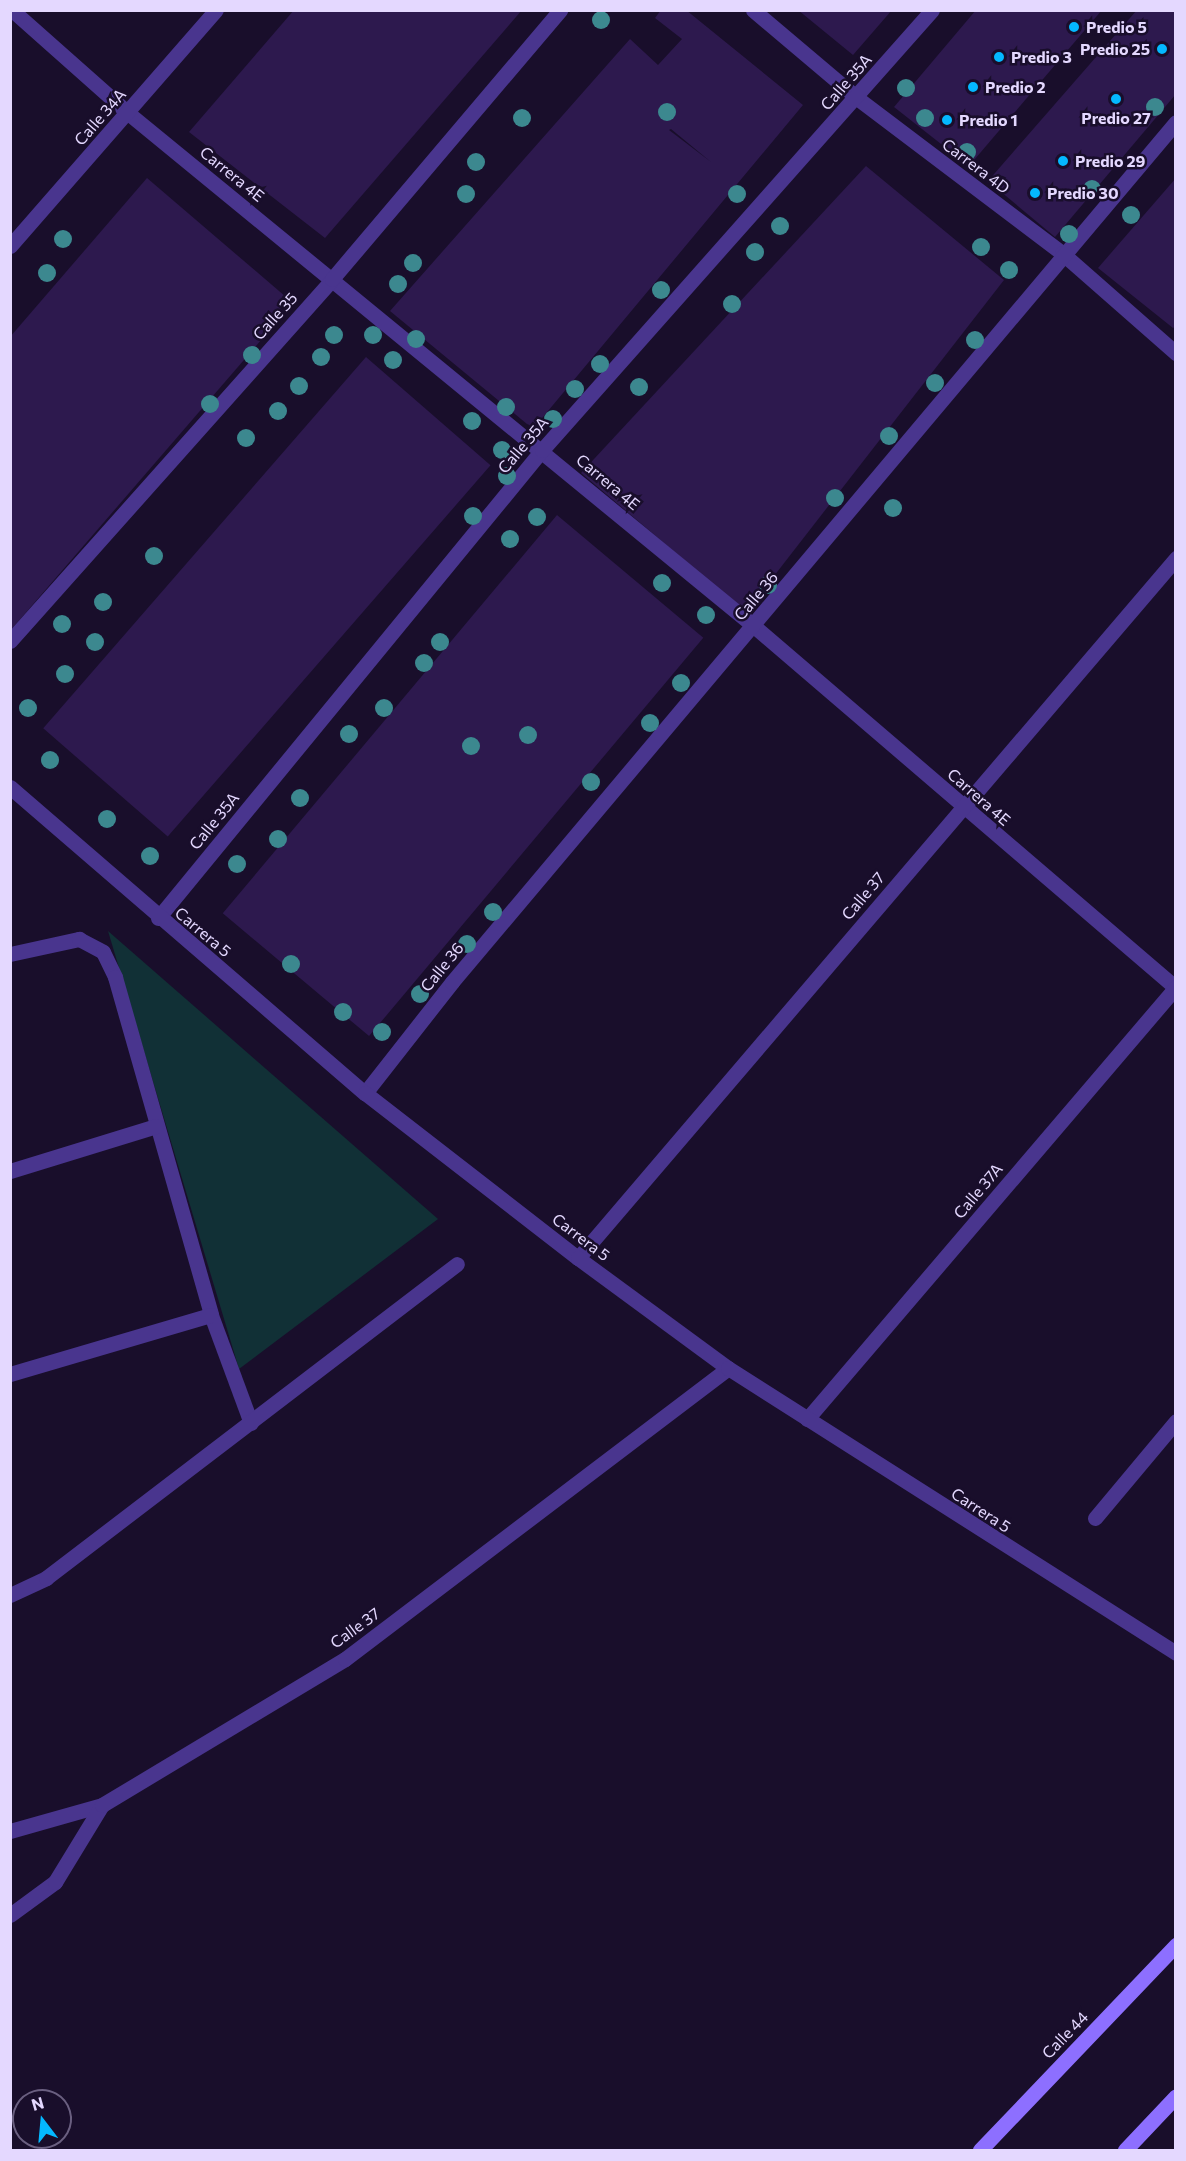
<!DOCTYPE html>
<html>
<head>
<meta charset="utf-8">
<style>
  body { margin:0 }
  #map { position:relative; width:1186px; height:2161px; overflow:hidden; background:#190e2b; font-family:Commissioner,sans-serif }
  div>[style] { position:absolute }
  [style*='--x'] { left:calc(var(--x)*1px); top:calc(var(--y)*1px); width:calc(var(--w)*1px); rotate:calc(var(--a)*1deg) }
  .green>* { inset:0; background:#113036 }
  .building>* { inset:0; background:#2d194e; transform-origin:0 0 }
  .minor>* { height:15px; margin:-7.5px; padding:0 7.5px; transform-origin:7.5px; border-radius:7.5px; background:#49358e }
  .tertiary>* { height:15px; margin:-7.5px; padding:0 7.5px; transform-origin:7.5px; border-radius:7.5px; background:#49358e }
  .secondary>* { height:15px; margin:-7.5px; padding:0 7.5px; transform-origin:7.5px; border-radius:7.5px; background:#8d6fff }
  .trees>* { width:18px; height:18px; margin:-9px; border-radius:50%; background:#3c888f }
  .dots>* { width:16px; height:16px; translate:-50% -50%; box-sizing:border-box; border:3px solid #190e2b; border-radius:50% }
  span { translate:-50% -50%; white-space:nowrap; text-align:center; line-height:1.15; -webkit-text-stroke:5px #190e2b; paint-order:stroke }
  .poi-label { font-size:16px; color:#e4d8ff; font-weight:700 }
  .left { translate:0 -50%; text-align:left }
  .right { translate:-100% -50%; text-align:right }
  .street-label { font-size:16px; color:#e4d8ff }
  .frame { position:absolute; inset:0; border:12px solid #e4d8ff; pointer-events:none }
  .north { position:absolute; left:12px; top:2089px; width:60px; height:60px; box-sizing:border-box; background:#190e2b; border:2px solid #6a5f80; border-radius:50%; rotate:344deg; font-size:16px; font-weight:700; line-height:24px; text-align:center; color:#e4d8ff }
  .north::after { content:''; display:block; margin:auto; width:21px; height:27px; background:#04b8ff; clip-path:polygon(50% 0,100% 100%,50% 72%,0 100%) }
</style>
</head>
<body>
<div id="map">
  <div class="green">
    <div style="clip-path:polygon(108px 931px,438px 1219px,239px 1369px)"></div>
  </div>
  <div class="building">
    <div style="clip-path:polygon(294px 10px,522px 10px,325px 238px,189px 132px)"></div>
    <div style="clip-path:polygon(evenodd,661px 10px,686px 10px,803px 105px,533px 429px,390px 311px,630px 39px,658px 65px,682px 39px,655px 18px,661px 10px,671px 129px,711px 162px,669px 130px,671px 129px)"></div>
    <div style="clip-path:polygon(798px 10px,892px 10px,853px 55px)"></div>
    <div style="clip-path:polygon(976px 10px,1102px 10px,969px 166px,894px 107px)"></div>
    <div style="clip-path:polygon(1137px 10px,1176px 10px,1176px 94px,1055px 237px,988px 181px)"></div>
    <div style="clip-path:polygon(866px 166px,1004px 280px,746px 612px,581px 473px)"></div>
    <div style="clip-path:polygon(147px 178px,293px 303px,10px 631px,10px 337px)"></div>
    <div style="clip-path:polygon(1176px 178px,1176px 326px,1173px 328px,1098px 268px)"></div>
    <div style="left:366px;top:357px;width:165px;height:492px;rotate:41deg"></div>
    <div style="left:557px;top:515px;width:191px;height:520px;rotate:40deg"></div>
  </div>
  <div class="minor">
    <div style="--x:12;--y:10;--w:155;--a:41.6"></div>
    <div style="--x:128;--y:113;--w:811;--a:39.34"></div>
    <div style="--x:755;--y:627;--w:555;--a:40.61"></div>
    <div style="--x:753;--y:10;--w:136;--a:40.2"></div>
    <div style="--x:857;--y:98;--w:257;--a:37.1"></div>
    <div style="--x:1062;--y:253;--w:152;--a:41.3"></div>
    <div style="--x:10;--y:246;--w:313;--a:-48.9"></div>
    <div style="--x:10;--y:641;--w:484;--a:-48.3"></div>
    <div style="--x:332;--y:279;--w:353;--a:-49.7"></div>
    <div style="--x:158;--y:918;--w:605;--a:-50.63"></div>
    <div style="--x:542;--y:450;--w:588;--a:-48.45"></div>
    <div style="--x:10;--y:954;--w:71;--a:-12.3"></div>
    <div style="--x:79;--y:939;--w:27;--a:28"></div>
    <div style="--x:103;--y:952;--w:28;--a:64"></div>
    <div style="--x:115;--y:977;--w:351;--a:74.1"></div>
    <div style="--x:211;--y:1315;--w:115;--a:69.7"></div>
    <div style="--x:365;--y:1093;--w:141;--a:-51.9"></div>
    <div style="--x:452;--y:982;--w:1124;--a:-49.91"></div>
    <div style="--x:10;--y:1171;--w:153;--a:-17.1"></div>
    <div style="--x:578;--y:1258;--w:921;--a:-49.49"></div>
    <div style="--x:10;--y:1374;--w:209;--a:-16.4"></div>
    <div style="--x:807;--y:1419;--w:568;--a:-49.5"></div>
    <div style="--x:1095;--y:1518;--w:126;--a:-50.1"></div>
    <div style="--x:10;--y:1595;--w:40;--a:-25"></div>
    <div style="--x:46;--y:1578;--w:517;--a:-37.38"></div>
    <div style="--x:10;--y:1831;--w:96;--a:-15.8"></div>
    <div style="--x:10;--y:1915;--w:56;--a:-36.3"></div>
    <div style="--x:55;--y:1882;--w:90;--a:-58.6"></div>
    <div style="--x:102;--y:1805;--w:283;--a:-31"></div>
    <div style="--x:345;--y:1659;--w:481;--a:-37.2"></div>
  </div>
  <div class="tertiary">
    <div style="--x:10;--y:787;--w:469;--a:40.8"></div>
    <div style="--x:365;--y:1093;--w:269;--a:37.8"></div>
    <div style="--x:578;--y:1258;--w:186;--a:36.3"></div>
    <div style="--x:728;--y:1368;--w:531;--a:32.46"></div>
  </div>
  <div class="secondary">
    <div style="--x:980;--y:2150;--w:284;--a:-46.3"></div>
    <div style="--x:1125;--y:2150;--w:74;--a:-46.6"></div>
  </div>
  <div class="trees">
    <div style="left:601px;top:20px"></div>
    <div style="left:906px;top:88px"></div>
    <div style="left:1155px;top:107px"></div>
    <div style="left:667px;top:112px"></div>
    <div style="left:522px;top:118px"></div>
    <div style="left:925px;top:118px"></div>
    <div style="left:967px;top:152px"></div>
    <div style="left:476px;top:162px"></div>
    <div style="left:1092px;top:189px"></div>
    <div style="left:466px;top:194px"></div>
    <div style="left:737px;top:194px"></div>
    <div style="left:1131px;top:215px"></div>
    <div style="left:780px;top:226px"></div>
    <div style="left:1069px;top:234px"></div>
    <div style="left:63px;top:239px"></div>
    <div style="left:981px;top:247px"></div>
    <div style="left:755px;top:252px"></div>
    <div style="left:413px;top:263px"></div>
    <div style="left:1009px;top:270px"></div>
    <div style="left:47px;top:273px"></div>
    <div style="left:398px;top:284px"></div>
    <div style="left:661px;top:290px"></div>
    <div style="left:732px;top:304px"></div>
    <div style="left:334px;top:335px"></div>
    <div style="left:373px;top:335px"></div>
    <div style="left:416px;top:339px"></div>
    <div style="left:975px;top:340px"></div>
    <div style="left:252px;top:355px"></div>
    <div style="left:321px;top:357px"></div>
    <div style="left:393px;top:360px"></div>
    <div style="left:600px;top:364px"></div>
    <div style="left:935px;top:383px"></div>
    <div style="left:299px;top:386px"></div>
    <div style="left:639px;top:387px"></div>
    <div style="left:575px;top:389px"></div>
    <div style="left:210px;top:404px"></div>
    <div style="left:506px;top:407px"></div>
    <div style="left:278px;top:411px"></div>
    <div style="left:553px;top:419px"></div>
    <div style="left:472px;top:421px"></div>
    <div style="left:889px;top:436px"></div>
    <div style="left:246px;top:438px"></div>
    <div style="left:502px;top:450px"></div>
    <div style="left:507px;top:476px"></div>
    <div style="left:835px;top:498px"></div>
    <div style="left:893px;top:508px"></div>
    <div style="left:473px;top:516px"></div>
    <div style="left:537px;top:517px"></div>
    <div style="left:510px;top:539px"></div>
    <div style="left:154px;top:556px"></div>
    <div style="left:662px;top:583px"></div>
    <div style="left:768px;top:585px"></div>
    <div style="left:103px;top:602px"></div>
    <div style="left:706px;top:615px"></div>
    <div style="left:62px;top:624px"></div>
    <div style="left:95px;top:642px"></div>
    <div style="left:440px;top:642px"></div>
    <div style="left:424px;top:663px"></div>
    <div style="left:65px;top:674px"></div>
    <div style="left:681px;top:683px"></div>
    <div style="left:28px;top:708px"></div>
    <div style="left:384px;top:708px"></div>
    <div style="left:650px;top:723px"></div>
    <div style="left:349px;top:734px"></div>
    <div style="left:528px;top:735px"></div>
    <div style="left:471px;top:746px"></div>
    <div style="left:50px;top:760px"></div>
    <div style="left:591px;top:782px"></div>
    <div style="left:300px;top:798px"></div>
    <div style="left:107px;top:819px"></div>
    <div style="left:278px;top:839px"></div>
    <div style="left:150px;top:856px"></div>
    <div style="left:237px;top:864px"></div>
    <div style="left:493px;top:912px"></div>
    <div style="left:467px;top:944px"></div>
    <div style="left:291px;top:964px"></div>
    <div style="left:420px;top:994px"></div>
    <div style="left:343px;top:1012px"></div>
    <div style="left:382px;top:1032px"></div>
  </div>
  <div class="dots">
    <div style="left:1074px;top:27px;background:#04b8ff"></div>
    <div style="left:1162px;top:49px;background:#04b8ff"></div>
    <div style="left:999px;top:57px;background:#04b8ff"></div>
    <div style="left:973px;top:87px;background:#04b8ff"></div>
    <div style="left:1116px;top:99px;background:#04b8ff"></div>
    <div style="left:947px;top:120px;background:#04b8ff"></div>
    <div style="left:1063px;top:161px;background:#04b8ff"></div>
    <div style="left:1035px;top:193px;background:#04b8ff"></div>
  </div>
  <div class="poi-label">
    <span class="left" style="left:1086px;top:27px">Predio 5</span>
    <span class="right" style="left:1150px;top:49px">Predio 25</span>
    <span class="left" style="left:1011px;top:57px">Predio 3</span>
    <span class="left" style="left:985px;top:87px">Predio 2</span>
    <span style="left:1116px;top:118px">Predio 27</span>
    <span class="left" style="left:959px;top:120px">Predio 1</span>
    <span class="left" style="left:1075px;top:161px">Predio 29</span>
    <span class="left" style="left:1047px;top:193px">Predio 30</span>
  </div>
  <div class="street-label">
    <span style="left:846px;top:82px;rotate:-49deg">Calle 35A</span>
    <span style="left:100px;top:117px;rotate:-49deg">Calle 34A</span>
    <span style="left:976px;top:166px;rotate:37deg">Carrera 4D</span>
    <span style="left:232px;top:174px;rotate:39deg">Carrera 4E</span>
    <span style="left:275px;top:316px;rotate:-48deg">Calle 35</span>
    <span style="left:523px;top:445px;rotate:-50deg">Calle 35A</span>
    <span style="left:608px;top:482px;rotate:40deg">Carrera 4E</span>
    <span style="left:756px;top:596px;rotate:-50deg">Calle 36</span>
    <span style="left:979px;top:797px;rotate:41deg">Carrera 4E</span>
    <span style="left:214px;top:821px;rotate:-51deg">Calle 35A</span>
    <span style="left:863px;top:896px;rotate:-50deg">Calle 37</span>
    <span style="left:203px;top:932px;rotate:40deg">Carrera 5</span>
    <span style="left:442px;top:967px;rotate:-51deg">Calle 36</span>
    <span style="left:978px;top:1191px;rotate:-50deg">Calle 37A</span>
    <span style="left:581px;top:1237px;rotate:37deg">Carrera 5</span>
    <span style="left:981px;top:1510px;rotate:33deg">Carrera 5</span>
    <span style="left:355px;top:1628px;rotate:-36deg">Calle 37</span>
    <span style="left:1065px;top:2035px;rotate:-46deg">Calle 44</span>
  </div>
  <div class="frame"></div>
  <div class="north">N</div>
</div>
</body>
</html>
